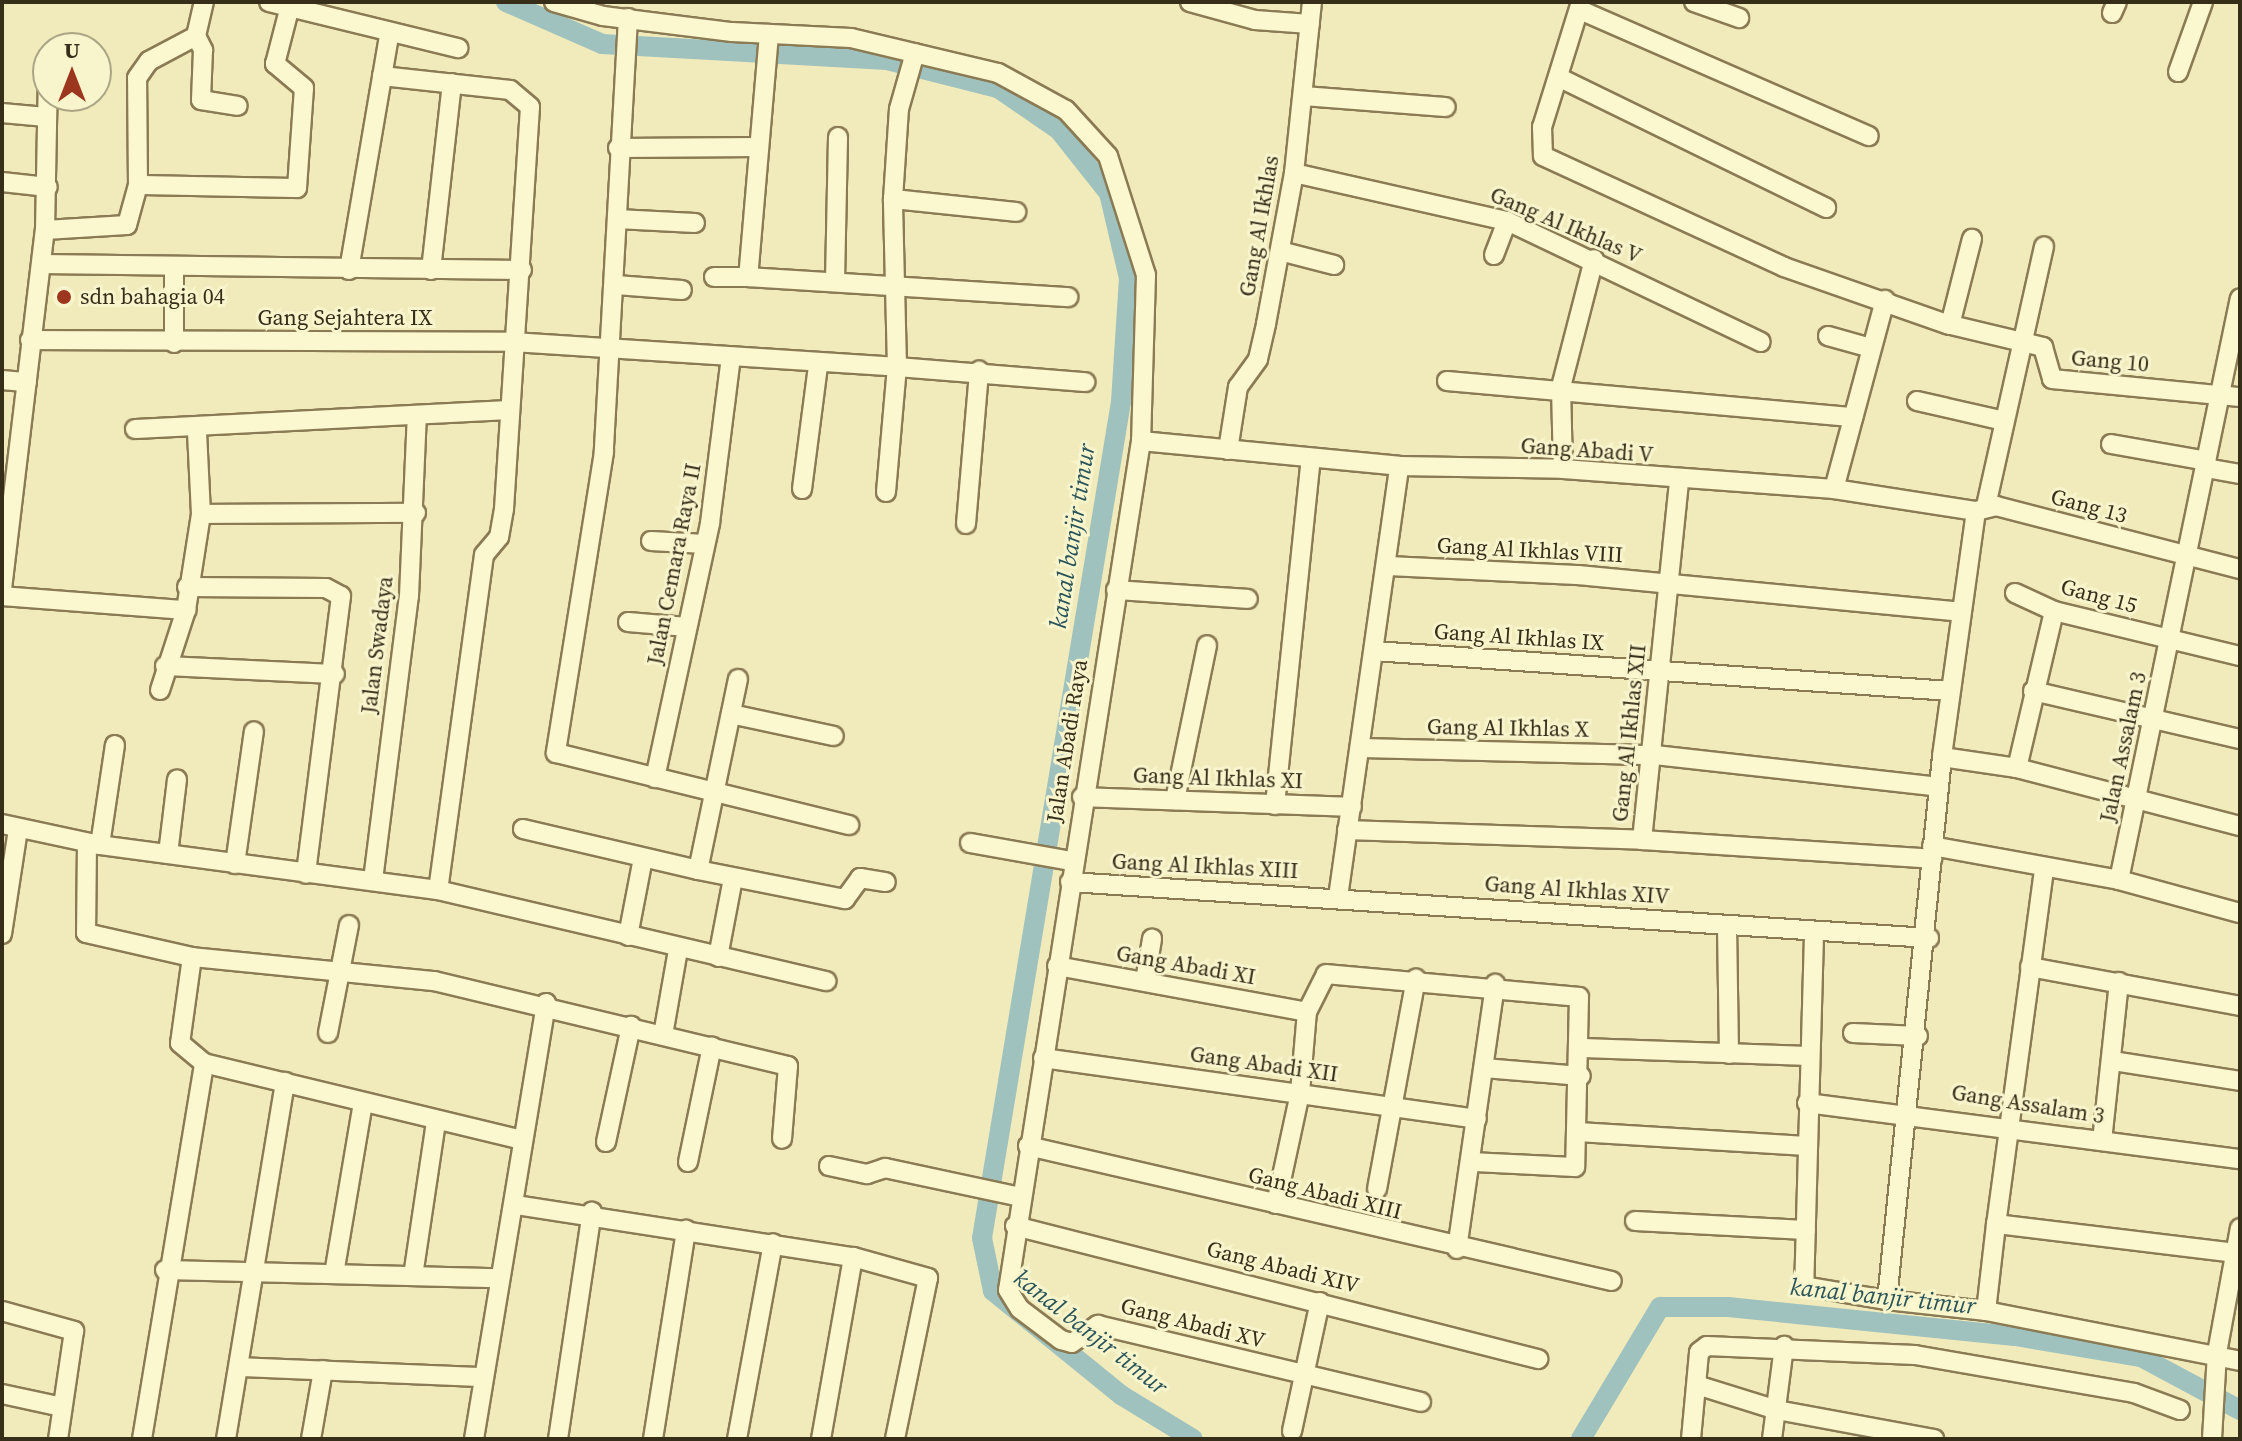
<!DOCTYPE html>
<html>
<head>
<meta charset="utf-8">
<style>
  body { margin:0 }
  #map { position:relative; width:2242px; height:1441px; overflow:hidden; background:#f1ebbc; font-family:"Source Serif 4",serif }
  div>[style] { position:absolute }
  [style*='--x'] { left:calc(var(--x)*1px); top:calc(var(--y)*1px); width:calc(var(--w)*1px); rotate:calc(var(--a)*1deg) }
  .canal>* { height:20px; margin:-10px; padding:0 10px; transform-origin:10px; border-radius:10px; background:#a0c2be }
  .roads { filter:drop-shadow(2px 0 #8a7b54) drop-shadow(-2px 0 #8a7b54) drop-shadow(0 2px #8a7b54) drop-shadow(0 -2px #8a7b54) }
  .minor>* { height:18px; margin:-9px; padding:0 9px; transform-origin:9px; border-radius:9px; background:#fbf7cf }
  .dots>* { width:22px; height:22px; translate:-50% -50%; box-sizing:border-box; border:4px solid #f8f4cc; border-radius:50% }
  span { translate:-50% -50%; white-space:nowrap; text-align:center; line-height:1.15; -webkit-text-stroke:6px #f8f4cc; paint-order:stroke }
  .street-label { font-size:22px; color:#372e1a }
  .poi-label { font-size:22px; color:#372e1a }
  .left { translate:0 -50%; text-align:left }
  .water-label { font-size:24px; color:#285359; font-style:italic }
  .frame { position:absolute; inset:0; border:4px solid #372e1a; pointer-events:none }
  .north { position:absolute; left:32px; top:32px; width:80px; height:80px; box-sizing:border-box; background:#f8f4cc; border:2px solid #aba585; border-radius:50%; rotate:0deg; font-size:22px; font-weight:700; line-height:32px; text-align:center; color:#372e1a }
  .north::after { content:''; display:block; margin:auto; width:28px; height:36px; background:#9d361f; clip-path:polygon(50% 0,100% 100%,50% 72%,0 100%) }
</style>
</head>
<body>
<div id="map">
  <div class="canal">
    <div style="--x:506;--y:2;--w:105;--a:23.6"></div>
    <div style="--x:602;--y:44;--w:285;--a:3.2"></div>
    <div style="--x:887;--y:60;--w:114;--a:14.2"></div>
    <div style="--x:998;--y:88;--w:74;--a:34.5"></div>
    <div style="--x:1059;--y:130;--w:80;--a:51.6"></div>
    <div style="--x:1109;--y:193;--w:87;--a:76.8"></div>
    <div style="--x:1129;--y:278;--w:124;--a:93.7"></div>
    <div style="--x:1121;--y:402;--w:847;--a:99.44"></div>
    <div style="--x:982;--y:1238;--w:54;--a:78.3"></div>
    <div style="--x:993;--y:1291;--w:165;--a:39.1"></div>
    <div style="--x:1121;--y:1395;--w:84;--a:31.4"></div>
    <div style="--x:1581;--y:1439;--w:154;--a:-59.1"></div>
    <div style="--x:1660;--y:1307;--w:68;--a:0"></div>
    <div style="--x:1728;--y:1307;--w:288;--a:5.8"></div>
    <div style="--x:2015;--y:1336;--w:128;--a:9.5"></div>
    <div style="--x:2141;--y:1357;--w:112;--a:28.2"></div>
  </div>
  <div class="roads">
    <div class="minor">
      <div style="--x:269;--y:2;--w:195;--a:13.7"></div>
      <div style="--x:554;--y:2;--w:51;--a:15.9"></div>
      <div style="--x:603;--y:16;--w:130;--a:7.1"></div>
      <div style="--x:732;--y:32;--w:119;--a:2.9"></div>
      <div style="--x:851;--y:38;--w:151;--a:13.4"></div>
      <div style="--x:998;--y:73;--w:77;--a:28.6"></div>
      <div style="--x:1066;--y:110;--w:62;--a:47.6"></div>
      <div style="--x:1108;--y:156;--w:125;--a:72.3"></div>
      <div style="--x:1146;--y:275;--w:166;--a:91.7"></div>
      <div style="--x:1141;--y:441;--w:859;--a:98.9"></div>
      <div style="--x:1008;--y:1290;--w:22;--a:58"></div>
      <div style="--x:1020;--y:1309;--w:51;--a:37.1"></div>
      <div style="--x:1061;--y:1340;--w:11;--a:15"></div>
      <div style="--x:1072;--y:1343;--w:32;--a:-35"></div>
      <div style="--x:1098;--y:1325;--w:332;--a:13.4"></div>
      <div style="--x:1190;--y:2;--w:67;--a:15.5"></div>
      <div style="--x:1255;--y:20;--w:55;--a:4.2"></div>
      <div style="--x:1581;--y:2;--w:131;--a:107.3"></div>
      <div style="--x:1542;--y:127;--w:29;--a:88"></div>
      <div style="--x:1543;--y:156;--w:265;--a:24.7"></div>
      <div style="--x:1784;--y:267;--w:173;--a:19.3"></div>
      <div style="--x:1947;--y:324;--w:99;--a:13.5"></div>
      <div style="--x:2043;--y:347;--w:33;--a:74"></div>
      <div style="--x:2052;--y:379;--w:189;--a:5.5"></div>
      <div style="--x:1694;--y:2;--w:48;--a:19.6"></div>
      <div style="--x:1580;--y:10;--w:315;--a:23.6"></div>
      <div style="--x:2112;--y:13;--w:12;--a:-66"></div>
      <div style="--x:628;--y:18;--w:435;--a:93.2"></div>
      <div style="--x:604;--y:452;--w:305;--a:99.1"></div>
      <div style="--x:556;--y:753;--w:302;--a:13.8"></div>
      <div style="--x:769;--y:34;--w:244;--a:94.9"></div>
      <div style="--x:748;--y:277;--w:321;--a:3.6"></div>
      <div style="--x:196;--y:36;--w:16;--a:63"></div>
      <div style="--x:203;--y:50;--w:50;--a:92.3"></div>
      <div style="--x:201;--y:100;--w:37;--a:9"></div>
      <div style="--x:2178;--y:72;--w:74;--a:-70.3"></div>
      <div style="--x:382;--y:76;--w:129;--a:6.2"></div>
      <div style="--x:510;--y:90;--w:26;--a:40"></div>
      <div style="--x:530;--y:107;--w:403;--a:93.7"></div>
      <div style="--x:504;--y:509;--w:28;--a:100"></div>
      <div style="--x:499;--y:537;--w:23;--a:130"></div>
      <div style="--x:484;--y:555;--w:338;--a:97.8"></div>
      <div style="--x:1562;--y:79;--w:294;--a:26"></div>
      <div style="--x:1303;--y:96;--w:143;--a:4.4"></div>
      <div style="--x:2;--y:113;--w:44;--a:5.2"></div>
      <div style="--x:618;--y:148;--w:140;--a:-0.4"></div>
      <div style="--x:1294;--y:173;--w:218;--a:12.7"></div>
      <div style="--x:1507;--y:221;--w:281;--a:25.5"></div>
      <div style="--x:2;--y:182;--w:46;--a:6.2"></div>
      <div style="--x:138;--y:185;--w:159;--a:1.1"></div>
      <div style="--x:297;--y:188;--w:100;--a:-86"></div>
      <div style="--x:304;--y:88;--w:38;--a:-140"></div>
      <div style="--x:275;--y:64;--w:56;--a:-75.5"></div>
      <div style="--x:893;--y:199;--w:124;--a:6"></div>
      <div style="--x:617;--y:219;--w:78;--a:2.9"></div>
      <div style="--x:45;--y:230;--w:157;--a:-88.9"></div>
      <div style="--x:1280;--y:251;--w:56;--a:14.5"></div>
      <div style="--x:1494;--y:255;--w:36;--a:-69"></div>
      <div style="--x:41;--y:264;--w:481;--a:0.7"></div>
      <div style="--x:174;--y:267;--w:76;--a:90"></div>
      <div style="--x:349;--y:270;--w:238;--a:-80.3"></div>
      <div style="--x:431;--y:270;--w:188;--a:-83.6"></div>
      <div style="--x:714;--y:277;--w:34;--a:0"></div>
      <div style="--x:835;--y:281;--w:144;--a:-88.8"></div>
      <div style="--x:616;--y:285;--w:66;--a:4.3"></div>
      <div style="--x:1950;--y:325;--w:89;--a:-75.7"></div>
      <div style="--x:1828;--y:336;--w:45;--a:15.6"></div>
      <div style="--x:30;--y:340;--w:484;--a:0.2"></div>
      <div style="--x:514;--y:342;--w:384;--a:3.7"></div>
      <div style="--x:897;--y:367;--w:168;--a:-91.4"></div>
      <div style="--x:893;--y:199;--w:90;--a:-86.2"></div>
      <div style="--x:899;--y:109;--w:58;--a:-74.1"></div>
      <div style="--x:2;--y:380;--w:25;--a:5"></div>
      <div style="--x:1447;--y:381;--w:408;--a:5.1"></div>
      <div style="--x:1917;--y:401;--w:89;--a:12.9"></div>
      <div style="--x:135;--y:429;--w:375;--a:-2.9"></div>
      <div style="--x:1141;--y:441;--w:259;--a:5.5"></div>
      <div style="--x:1399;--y:466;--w:164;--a:1"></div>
      <div style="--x:1563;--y:469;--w:272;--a:4.2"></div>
      <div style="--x:1834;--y:489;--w:144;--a:8.8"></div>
      <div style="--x:2111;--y:444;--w:97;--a:10"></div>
      <div style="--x:1228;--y:450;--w:64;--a:-81"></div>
      <div style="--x:1238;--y:387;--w:34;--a:-54"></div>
      <div style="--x:1258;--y:359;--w:36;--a:-77"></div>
      <div style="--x:1266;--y:324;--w:154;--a:-79.5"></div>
      <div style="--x:1294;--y:173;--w:172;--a:-84"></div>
      <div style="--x:2206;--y:468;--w:35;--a:10"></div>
      <div style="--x:1563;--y:469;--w:82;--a:-91.4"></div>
      <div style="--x:1561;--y:387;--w:132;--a:-75.5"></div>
      <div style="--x:802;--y:489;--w:125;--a:-82.6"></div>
      <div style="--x:1834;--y:489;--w:196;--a:-74.9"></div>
      <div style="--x:886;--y:492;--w:125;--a:-85"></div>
      <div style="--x:897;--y:367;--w:189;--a:4.6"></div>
      <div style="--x:1986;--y:506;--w:266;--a:-77.4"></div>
      <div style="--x:1976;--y:511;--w:248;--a:97.9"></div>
      <div style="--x:1942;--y:757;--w:546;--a:95.78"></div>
      <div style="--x:1887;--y:1300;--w:100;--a:6.3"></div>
      <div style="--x:1986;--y:1311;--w:259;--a:11.1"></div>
      <div style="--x:1976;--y:511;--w:21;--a:-14"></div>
      <div style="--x:1996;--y:506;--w:252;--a:14.5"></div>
      <div style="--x:201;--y:514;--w:215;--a:-0.3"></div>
      <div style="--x:966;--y:524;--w:154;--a:-85.1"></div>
      <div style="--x:651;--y:541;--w:54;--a:3.2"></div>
      <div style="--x:1387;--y:566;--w:191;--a:2.7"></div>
      <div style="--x:1578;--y:575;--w:384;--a:5.5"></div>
      <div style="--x:187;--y:587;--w:139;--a:0.4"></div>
      <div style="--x:326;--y:588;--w:17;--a:28"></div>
      <div style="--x:341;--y:596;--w:280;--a:97.2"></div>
      <div style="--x:2;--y:589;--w:362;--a:-83.2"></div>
      <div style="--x:45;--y:230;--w:82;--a:-3.5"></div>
      <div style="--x:127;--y:225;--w:41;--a:-74.6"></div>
      <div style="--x:138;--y:185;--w:107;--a:-90.5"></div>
      <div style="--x:137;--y:78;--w:21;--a:-55"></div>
      <div style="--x:149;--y:61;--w:53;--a:-28"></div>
      <div style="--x:196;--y:36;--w:35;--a:-77"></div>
      <div style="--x:1116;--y:590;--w:132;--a:3.9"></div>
      <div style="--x:2015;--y:593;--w:43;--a:24.8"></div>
      <div style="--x:2054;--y:611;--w:191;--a:13.6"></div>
      <div style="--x:2;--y:596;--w:185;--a:4.4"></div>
      <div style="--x:628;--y:622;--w:59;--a:4.8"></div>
      <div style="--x:1374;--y:651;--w:577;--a:3.97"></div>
      <div style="--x:165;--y:666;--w:170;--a:2.7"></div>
      <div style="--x:738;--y:679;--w:195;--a:101.8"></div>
      <div style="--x:698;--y:870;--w:150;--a:11.2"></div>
      <div style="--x:845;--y:899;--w:26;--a:-54"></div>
      <div style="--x:860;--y:878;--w:26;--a:9"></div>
      <div style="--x:160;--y:690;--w:84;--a:-72"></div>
      <div style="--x:186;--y:610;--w:97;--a:-81.1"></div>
      <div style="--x:201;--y:514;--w:83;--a:-92.8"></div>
      <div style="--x:2033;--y:691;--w:212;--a:13.1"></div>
      <div style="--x:731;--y:714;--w:105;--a:12.1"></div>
      <div style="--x:1361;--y:748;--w:294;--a:1.4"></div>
      <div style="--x:1655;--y:755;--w:286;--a:6.4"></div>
      <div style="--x:1942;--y:757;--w:76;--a:8.3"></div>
      <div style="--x:2017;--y:768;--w:230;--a:14.6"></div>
      <div style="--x:2017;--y:768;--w:161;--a:-76.7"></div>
      <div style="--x:655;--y:778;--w:261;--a:-77.8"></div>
      <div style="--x:710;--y:523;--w:167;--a:-82.8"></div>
      <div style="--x:1082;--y:797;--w:270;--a:2.1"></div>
      <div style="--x:1175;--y:800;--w:158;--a:-78.3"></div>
      <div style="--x:1275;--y:805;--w:349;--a:-84.1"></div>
      <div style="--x:2;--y:824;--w:100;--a:12.1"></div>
      <div style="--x:100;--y:845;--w:341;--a:7.6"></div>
      <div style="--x:438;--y:890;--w:399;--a:13.2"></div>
      <div style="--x:523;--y:829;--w:180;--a:13.2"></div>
      <div style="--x:1347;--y:830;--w:295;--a:1.9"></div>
      <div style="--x:1642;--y:840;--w:361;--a:-84.1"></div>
      <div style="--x:1642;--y:840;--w:291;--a:3.7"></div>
      <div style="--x:87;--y:843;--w:90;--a:90.6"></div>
      <div style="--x:86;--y:933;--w:109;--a:12.8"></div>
      <div style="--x:192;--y:957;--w:243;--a:5.7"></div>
      <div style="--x:434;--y:981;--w:364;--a:13.5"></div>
      <div style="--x:788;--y:1066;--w:73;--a:94.7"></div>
      <div style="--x:970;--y:843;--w:103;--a:10.1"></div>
      <div style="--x:100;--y:845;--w:101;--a:-81.5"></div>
      <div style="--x:1932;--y:846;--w:190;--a:10.3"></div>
      <div style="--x:2119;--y:880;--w:594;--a:-78.26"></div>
      <div style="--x:168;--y:854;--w:75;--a:-83.1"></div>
      <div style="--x:235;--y:864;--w:134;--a:-81.9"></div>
      <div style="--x:2044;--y:870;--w:357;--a:97.7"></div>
      <div style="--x:1996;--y:1224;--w:241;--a:6.9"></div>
      <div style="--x:373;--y:880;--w:286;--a:-82.8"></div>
      <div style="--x:409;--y:596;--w:181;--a:-87.5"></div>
      <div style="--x:2119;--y:880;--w:125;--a:15.3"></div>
      <div style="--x:1070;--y:882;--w:861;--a:3.73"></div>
      <div style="--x:1338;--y:897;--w:435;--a:-81.9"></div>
      <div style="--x:1727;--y:926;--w:128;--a:89.1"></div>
      <div style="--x:2;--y:934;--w:105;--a:-81.3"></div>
      <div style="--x:1814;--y:935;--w:351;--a:91.6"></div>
      <div style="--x:1804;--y:1286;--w:84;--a:9.6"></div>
      <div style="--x:628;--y:936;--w:79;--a:-79.1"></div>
      <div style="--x:192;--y:957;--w:87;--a:97.9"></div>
      <div style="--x:180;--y:1043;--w:31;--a:40"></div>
      <div style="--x:718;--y:957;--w:80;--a:-79.2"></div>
      <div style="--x:1057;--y:966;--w:254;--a:10.4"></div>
      <div style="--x:2030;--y:967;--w:214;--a:10.5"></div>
      <div style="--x:1145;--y:981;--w:43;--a:-80.5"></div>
      <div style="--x:328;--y:1033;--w:110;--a:-79"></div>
      <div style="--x:1853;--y:1033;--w:65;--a:2.6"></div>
      <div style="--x:663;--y:1035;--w:86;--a:-80"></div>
      <div style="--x:1583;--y:1048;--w:226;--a:2"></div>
      <div style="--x:1043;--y:1058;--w:438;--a:8"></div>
      <div style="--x:2113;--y:1061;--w:129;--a:8.9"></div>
      <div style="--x:1484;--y:1068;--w:97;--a:4.7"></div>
      <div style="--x:1807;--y:1103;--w:437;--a:7.4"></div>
      <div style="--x:1578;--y:1132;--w:229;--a:3.5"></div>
      <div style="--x:2102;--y:1141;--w:160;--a:-83.9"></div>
      <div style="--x:606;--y:1142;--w:119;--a:-77.8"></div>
      <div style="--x:1028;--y:1146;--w:599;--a:13.02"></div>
      <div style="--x:688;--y:1162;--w:118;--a:-78.3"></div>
      <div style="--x:829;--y:1166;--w:39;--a:12"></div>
      <div style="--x:867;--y:1174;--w:19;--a:-18"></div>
      <div style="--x:885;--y:1168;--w:138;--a:12.1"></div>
      <div style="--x:1377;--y:1189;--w:214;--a:-79.5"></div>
      <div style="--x:1276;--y:1204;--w:114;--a:-77.8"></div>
      <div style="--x:1300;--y:1093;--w:81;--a:-85.1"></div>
      <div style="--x:1307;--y:1012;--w:42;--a:-63.4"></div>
      <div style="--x:1326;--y:974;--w:254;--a:5.2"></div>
      <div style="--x:1579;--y:997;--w:170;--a:91.3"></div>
      <div style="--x:1575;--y:1167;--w:101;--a:-177.2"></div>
      <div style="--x:516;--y:1205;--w:341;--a:8.8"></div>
      <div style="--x:853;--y:1257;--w:78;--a:15.6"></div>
      <div style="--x:928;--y:1278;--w:164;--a:101.6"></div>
      <div style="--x:1635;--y:1221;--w:171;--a:3"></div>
      <div style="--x:1015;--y:1226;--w:540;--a:14.27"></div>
      <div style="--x:1457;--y:1249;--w:268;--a:-81.8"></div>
      <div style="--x:165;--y:1270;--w:334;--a:1.4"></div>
      <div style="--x:334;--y:1274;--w:173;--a:-80.4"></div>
      <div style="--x:413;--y:1276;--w:155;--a:-81.5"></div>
      <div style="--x:2;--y:1311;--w:75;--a:15.5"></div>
      <div style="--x:74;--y:1331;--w:109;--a:98.4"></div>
      <div style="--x:1986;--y:1311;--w:88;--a:-83.4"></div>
      <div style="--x:239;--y:1367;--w:243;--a:2.4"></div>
      <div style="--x:1700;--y:1386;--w:81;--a:17.3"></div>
      <div style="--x:1777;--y:1410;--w:160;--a:10.5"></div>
      <div style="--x:2;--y:1394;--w:61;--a:12.2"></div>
      <div style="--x:1292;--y:1431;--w:132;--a:-77.8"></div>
      <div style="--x:142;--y:1439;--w:381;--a:-80.6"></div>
      <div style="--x:204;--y:1063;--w:328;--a:13.6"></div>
      <div style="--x:226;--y:1439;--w:362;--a:-80.6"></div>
      <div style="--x:311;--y:1439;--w:70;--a:-80.1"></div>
      <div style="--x:474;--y:1439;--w:442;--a:-80.6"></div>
      <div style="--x:558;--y:1439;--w:230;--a:-81.5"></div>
      <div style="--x:653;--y:1439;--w:212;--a:-81"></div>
      <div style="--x:737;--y:1439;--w:199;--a:-79.6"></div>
      <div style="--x:821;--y:1439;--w:185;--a:-80"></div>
      <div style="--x:1691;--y:1439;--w:87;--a:-84.7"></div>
      <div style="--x:1699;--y:1352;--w:10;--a:-37"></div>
      <div style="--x:1707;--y:1346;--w:208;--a:2.5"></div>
      <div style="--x:1915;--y:1355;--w:222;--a:9.8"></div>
      <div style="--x:2134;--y:1393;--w:49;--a:20.3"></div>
      <div style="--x:1772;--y:1439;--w:94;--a:-82.6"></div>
      <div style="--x:2212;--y:1439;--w:86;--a:-86.7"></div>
      <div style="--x:2217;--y:1353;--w:127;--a:-79.6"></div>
    </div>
  </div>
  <div class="dots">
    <div style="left:64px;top:297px;background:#9d361f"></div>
  </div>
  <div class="street-label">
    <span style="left:1566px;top:225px;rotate:23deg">Gang Al Ikhlas V</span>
    <span style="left:1259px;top:226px;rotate:-80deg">Gang Al Ikhlas</span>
    <span style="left:345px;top:318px">Gang Sejahtera IX</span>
    <span style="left:2110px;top:361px;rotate:5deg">Gang 10</span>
    <span style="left:1587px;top:450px;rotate:4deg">Gang Abadi V</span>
    <span style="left:2089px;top:506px;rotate:15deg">Gang 13</span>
    <span style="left:1530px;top:550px;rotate:3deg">Gang Al Ikhlas VIII</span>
    <span style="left:674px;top:564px;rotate:-79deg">Jalan Cemara Raya II</span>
    <span style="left:2099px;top:596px;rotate:15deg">Gang 15</span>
    <span style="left:1519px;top:637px;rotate:4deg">Gang Al Ikhlas IX</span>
    <span style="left:377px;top:645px;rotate:-83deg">Jalan Swadaya</span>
    <span style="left:1508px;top:728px;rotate:1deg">Gang Al Ikhlas X</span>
    <span style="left:1629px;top:733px;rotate:-84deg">Gang Al Ikhlas XII</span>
    <span style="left:1067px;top:741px;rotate:-81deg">Jalan Abadi Raya</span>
    <span style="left:2123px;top:747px;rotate:-78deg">Jalan Assalam 3</span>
    <span style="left:1218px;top:778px;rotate:2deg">Gang Al Ikhlas XI</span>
    <span style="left:1205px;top:866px;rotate:3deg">Gang Al Ikhlas XIII</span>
    <span style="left:1577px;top:890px;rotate:4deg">Gang Al Ikhlas XIV</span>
    <span style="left:1186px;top:965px;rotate:10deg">Gang Abadi XI</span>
    <span style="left:1264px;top:1064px;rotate:8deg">Gang Abadi XII</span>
    <span style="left:2028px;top:1104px;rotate:9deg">Gang Assalam 3</span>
    <span style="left:1325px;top:1193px;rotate:14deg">Gang Abadi XIII</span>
    <span style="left:1283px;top:1267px;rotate:14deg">Gang Abadi XIV</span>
    <span style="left:1193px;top:1323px;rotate:14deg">Gang Abadi XV</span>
  </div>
  <div class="poi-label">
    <span class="left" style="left:80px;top:297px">sdn bahagia 04</span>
  </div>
  <div class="water-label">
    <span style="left:1072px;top:536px;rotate:-81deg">kanal banjir timur</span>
    <span style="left:1883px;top:1296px;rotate:6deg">kanal banjir timur</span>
    <span style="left:1091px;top:1332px;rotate:38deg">kanal banjir timur</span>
  </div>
  <div class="frame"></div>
  <div class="north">U</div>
</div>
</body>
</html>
